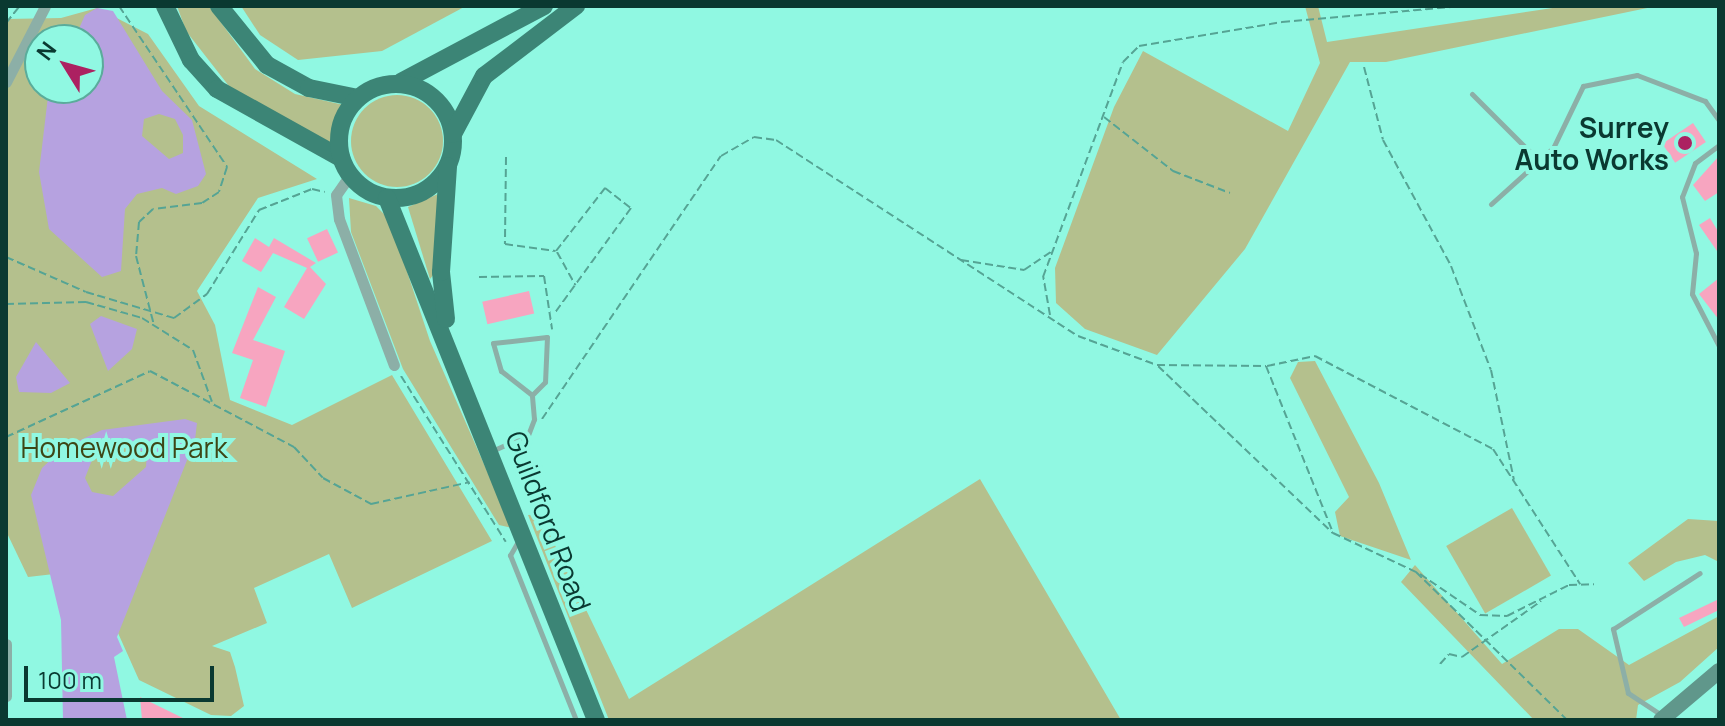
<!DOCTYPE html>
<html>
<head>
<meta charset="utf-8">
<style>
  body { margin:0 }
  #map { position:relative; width:1725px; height:726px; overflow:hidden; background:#90f8e2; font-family:Manrope,sans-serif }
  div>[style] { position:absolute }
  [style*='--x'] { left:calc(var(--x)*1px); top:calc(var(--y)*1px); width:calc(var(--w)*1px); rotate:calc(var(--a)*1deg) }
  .green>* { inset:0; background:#b4c08d; transform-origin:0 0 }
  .round { border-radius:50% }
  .water>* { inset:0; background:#b6a2e0 }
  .building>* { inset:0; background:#f7a5c0; transform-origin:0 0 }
  .path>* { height:2px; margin-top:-1px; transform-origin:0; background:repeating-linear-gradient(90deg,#55a494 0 8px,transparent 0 12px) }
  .lane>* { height:5px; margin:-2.5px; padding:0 2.5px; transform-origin:2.5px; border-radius:2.5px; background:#8cafa7 }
  .street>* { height:11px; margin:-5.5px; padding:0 5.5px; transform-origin:5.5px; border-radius:5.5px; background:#8cafa7 }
  .secondary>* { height:16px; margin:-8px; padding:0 8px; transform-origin:8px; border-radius:8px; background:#60978b }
  .primary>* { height:18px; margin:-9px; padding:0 9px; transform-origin:9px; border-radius:9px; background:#3c8576 }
  .primary>.ring { margin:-9px; padding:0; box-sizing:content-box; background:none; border:18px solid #3c8576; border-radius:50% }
  .dots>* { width:22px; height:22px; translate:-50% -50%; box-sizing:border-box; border:4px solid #90f8e2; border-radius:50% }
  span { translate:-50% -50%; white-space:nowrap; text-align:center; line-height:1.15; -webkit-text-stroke:8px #90f8e2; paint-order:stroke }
  .poi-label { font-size:28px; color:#0a3931; font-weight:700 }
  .right { translate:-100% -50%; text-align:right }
  .park-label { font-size:28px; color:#3d4615 }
  .street-label { font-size:28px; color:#0a3931 }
  .frame { position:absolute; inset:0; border:8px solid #0a3931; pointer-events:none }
  .north { position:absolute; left:24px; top:24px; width:80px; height:80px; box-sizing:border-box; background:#90f8e2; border:2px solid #5aac9b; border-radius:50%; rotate:307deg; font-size:22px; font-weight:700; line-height:32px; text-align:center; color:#0a3931 }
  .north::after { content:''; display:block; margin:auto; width:28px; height:36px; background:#ac2161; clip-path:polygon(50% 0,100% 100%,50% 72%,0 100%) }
  .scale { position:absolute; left:24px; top:666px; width:190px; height:36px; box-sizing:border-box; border:4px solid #0a3931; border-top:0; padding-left:10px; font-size:24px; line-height:28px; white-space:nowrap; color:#0a3931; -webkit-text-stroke:6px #90f8e2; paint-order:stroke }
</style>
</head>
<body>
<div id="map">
  <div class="green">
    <div style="clip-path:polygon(177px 6px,209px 6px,255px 69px,295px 94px,344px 105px,334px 146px,232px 90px,186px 31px)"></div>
    <div style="clip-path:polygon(241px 6px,466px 6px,382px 51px,298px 60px,260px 35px)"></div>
    <div style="clip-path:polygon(1305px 6px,1318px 6px,1327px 42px,1566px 6px,1657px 6px,1386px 62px,1350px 62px,1245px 249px,1157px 355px,1085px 329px,1056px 303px,1055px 268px,1114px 107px,1143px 51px,1288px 131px,1320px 63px)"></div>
    <div style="clip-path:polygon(evenodd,97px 8px,148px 34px,199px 106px,317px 179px,258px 198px,197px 291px,215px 325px,230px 400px,292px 425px,392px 375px,492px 541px,352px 608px,329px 554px,254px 588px,267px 623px,212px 646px,230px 652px,235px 667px,244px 706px,231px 716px,211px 715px,139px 680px,118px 633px,141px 564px,28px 577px,6px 531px,6px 19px,61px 18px,97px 8px,40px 40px,88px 40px,88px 88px,40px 88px,40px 40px)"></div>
    <div class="round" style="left:351px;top:95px;width:92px;height:92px"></div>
    <div style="clip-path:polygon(438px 194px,434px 274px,430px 279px,408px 207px)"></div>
    <div style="clip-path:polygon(349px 198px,376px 206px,390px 220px,430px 341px,512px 528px,499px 525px,403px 369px,351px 232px)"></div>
    <div style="clip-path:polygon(1315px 361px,1379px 483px,1411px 560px,1340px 536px,1335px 512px,1349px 497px,1290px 378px,1298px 362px)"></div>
    <div style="clip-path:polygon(980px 479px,1121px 720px,609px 720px,528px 515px,540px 514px,629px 699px)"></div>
    <div style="left:1512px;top:508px;width:78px;height:76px;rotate:60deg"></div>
    <div style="clip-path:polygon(1688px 519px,1719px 521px,1719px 562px,1705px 555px,1676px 562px,1644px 581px,1628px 563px)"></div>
    <div style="clip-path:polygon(1415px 565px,1502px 664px,1559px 629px,1578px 629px,1629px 665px,1719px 616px,1719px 647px,1680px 682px,1638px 705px,1636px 720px,1534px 720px,1401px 582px)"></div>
  </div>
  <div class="water">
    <div style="clip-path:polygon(evenodd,97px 8px,113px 11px,162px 91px,192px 120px,206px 174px,198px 186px,176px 194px,162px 188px,137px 194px,125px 209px,121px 271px,102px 277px,49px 229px,39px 172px,49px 88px,88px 88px,88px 40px,74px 40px,85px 15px,97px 8px,159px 114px,175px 119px,183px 135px,183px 153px,169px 159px,142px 136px,144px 119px,159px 114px)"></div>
    <div style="clip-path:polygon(101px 316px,137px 329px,132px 349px,108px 371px,90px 324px)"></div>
    <div style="clip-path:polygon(36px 342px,70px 383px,51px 393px,19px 392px,16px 377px)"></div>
    <div style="clip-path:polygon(evenodd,185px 419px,197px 423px,195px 440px,117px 637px,123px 651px,114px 657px,127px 720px,63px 720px,61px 620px,31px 495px,42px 468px,63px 448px,102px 430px,185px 419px,115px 442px,147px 453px,146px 467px,113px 496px,92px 492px,85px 478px,92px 460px,115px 442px)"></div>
  </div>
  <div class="building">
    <div style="left:1693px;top:123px;width:23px;height:37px;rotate:56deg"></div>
    <div style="clip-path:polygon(1719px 156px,1719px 192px,1705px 201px,1693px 185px)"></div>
    <div style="clip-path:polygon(1710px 218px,1719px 233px,1719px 254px,1699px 225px)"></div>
    <div style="left:327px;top:229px;width:26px;height:22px;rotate:65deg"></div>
    <div style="clip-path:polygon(255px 238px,269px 247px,274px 238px,316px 263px,310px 267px,326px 284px,304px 319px,284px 307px,307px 268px,273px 253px,261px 272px,242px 261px)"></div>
    <div style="clip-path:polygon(1719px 278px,1719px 320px,1699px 294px)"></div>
    <div style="clip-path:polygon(258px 287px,276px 297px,253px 340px,285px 351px,266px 407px,240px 398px,253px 360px,232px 353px)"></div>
    <div style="left:529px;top:291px;width:23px;height:48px;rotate:77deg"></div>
    <div style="clip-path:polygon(1719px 599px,1719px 610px,1684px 627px,1679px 618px)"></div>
    <div style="clip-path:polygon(140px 697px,187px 720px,142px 720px)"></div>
  </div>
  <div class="path">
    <div style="--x:119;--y:6;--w:194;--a:56.1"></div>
    <div style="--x:227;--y:167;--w:26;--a:108"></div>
    <div style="--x:219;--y:192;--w:20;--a:147"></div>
    <div style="--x:202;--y:203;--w:49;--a:173"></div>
    <div style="--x:153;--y:209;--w:19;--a:137"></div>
    <div style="--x:139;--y:222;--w:34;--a:95"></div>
    <div style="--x:136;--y:256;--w:71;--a:75.4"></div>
    <div style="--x:6;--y:23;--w:22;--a:-51"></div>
    <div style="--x:1364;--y:67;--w:75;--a:75.4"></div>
    <div style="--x:1383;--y:140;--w:143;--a:61.6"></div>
    <div style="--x:1451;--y:266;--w:111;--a:69"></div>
    <div style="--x:1491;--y:370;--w:112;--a:78.2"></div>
    <div style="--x:1104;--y:117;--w:88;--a:38"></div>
    <div style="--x:1173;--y:171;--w:61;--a:21.1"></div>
    <div style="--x:506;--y:157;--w:87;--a:90.7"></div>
    <div style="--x:505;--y:244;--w:51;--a:7.8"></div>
    <div style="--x:556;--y:251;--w:80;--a:-52.1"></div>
    <div style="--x:605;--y:188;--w:33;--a:38"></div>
    <div style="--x:631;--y:208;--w:131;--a:126"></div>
    <div style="--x:557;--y:252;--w:38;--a:61"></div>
    <div style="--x:6;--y:257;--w:87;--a:23.6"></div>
    <div style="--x:86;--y:292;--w:92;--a:16.5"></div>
    <div style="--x:174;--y:318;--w:41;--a:-36"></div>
    <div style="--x:207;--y:294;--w:99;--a:-58.2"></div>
    <div style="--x:259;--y:210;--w:57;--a:-21.6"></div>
    <div style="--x:312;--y:189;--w:13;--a:13"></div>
    <div style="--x:961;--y:260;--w:64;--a:9"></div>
    <div style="--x:1024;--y:270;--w:34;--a:-34"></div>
    <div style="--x:479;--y:277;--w:65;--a:-0.9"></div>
    <div style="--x:544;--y:276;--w:54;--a:81.4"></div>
    <div style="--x:6;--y:304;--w:80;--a:-1.4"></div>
    <div style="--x:86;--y:302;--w:58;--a:15.9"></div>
    <div style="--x:142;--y:318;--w:60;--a:32.1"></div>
    <div style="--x:193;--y:350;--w:55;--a:69.9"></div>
    <div style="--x:1050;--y:315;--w:39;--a:-100"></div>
    <div style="--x:1043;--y:277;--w:229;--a:-69.6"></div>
    <div style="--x:1123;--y:62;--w:23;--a:-45"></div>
    <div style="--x:1139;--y:46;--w:145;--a:-9.5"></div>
    <div style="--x:1282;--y:22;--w:181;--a:-5.1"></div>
    <div style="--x:1158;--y:366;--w:242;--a:43.7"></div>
    <div style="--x:1267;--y:366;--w:49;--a:-11.8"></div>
    <div style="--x:1315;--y:356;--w:201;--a:27.6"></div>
    <div style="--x:1493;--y:449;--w:161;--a:57.2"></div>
    <div style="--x:401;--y:376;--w:196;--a:57.7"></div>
    <div style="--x:542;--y:419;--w:318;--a:-55.8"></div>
    <div style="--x:721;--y:156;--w:38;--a:-30"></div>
    <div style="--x:754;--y:137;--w:22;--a:8"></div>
    <div style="--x:776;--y:140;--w:360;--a:33"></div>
    <div style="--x:1078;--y:336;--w:84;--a:20.2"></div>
    <div style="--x:1157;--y:365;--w:109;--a:0.5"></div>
    <div style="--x:1266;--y:366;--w:180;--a:68.1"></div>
    <div style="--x:1333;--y:533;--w:92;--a:25.2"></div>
    <div style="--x:1416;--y:572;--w:211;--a:44.4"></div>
    <div style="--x:6;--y:437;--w:158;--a:-24.6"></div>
    <div style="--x:150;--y:371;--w:163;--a:27.8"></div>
    <div style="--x:294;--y:447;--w:42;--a:46.9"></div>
    <div style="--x:323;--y:478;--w:55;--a:28.4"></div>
    <div style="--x:371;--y:504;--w:101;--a:-12.5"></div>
    <div style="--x:1420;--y:574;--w:73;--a:34.3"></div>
    <div style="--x:1480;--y:615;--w:27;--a:2"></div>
    <div style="--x:1507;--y:616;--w:69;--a:-26.6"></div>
    <div style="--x:1569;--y:585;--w:25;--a:-2"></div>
    <div style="--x:1440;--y:664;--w:13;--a:-48"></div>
    <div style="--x:1449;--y:654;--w:13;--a:13"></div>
    <div style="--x:1462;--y:657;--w:97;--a:-35.3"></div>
  </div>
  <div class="lane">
    <div style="--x:1472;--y:94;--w:93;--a:45"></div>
    <div style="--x:1719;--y:145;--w:30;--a:143"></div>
    <div style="--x:1695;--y:163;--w:36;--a:111"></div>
    <div style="--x:1682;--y:197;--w:58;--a:76"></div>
    <div style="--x:1696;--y:253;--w:41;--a:95.6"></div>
    <div style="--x:1692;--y:294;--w:59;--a:62.6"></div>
    <div style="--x:1491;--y:204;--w:84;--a:-42.1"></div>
    <div style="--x:1553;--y:148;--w:69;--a:-64.2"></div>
    <div style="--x:1583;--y:86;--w:55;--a:-11.5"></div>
    <div style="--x:1637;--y:75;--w:73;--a:20.9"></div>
    <div style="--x:1705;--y:101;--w:24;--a:54"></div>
    <div style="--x:494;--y:450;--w:37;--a:-24"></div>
    <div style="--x:528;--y:435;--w:17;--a:-69"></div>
    <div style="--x:534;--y:419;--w:24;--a:-95"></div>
    <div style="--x:532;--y:395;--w:39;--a:-142"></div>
    <div style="--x:501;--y:371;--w:29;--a:-106"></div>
    <div style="--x:493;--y:343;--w:54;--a:-6.3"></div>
    <div style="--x:547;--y:337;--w:45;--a:92.5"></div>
    <div style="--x:545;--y:382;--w:18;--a:135"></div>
    <div style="--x:520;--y:538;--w:20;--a:120"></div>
    <div style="--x:510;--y:555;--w:178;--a:68.2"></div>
    <div style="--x:1663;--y:716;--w:42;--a:-146.7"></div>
    <div style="--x:1628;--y:693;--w:66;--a:-103.2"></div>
    <div style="--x:1613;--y:629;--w:103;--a:-32.8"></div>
  </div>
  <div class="street">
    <div style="--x:6;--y:82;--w:85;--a:-62.8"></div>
    <div style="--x:350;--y:175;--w:24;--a:125"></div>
    <div style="--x:336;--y:195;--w:24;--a:83"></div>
    <div style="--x:339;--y:219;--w:156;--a:69.4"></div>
    <div style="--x:6;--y:644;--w:52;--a:90"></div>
  </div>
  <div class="secondary">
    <div style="--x:1661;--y:720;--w:76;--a:-40.2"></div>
  </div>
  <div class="primary">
    <div style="--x:165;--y:6;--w:60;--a:64.3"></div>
    <div style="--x:191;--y:60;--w:39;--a:48"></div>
    <div style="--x:217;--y:89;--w:142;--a:29.1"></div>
    <div style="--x:219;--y:6;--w:76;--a:50.9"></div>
    <div style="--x:267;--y:65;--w:48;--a:28.7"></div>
    <div style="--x:309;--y:88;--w:50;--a:11.5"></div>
    <div style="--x:401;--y:82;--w:162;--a:-28"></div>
    <div class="ring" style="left:339px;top:84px;width:96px;height:96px"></div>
    <div style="--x:453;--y:134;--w:66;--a:-61.9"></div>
    <div style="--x:484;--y:76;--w:116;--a:-37.3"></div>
    <div style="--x:387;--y:198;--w:562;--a:68.18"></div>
    <div style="--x:446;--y:319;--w:47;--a:-96.1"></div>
    <div style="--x:441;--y:272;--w:106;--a:-86.2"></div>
  </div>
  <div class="dots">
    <div style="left:1685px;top:143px;background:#ac2161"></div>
  </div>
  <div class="poi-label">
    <span class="right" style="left:1669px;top:143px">Surrey<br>Auto Works</span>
  </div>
  <div class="park-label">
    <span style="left:124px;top:447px">Homewood Park</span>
  </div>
  <div class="street-label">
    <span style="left:549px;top:521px;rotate:69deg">Guildford Road</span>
  </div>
  <div class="frame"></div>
  <div class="north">N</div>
  <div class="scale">100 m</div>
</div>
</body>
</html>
